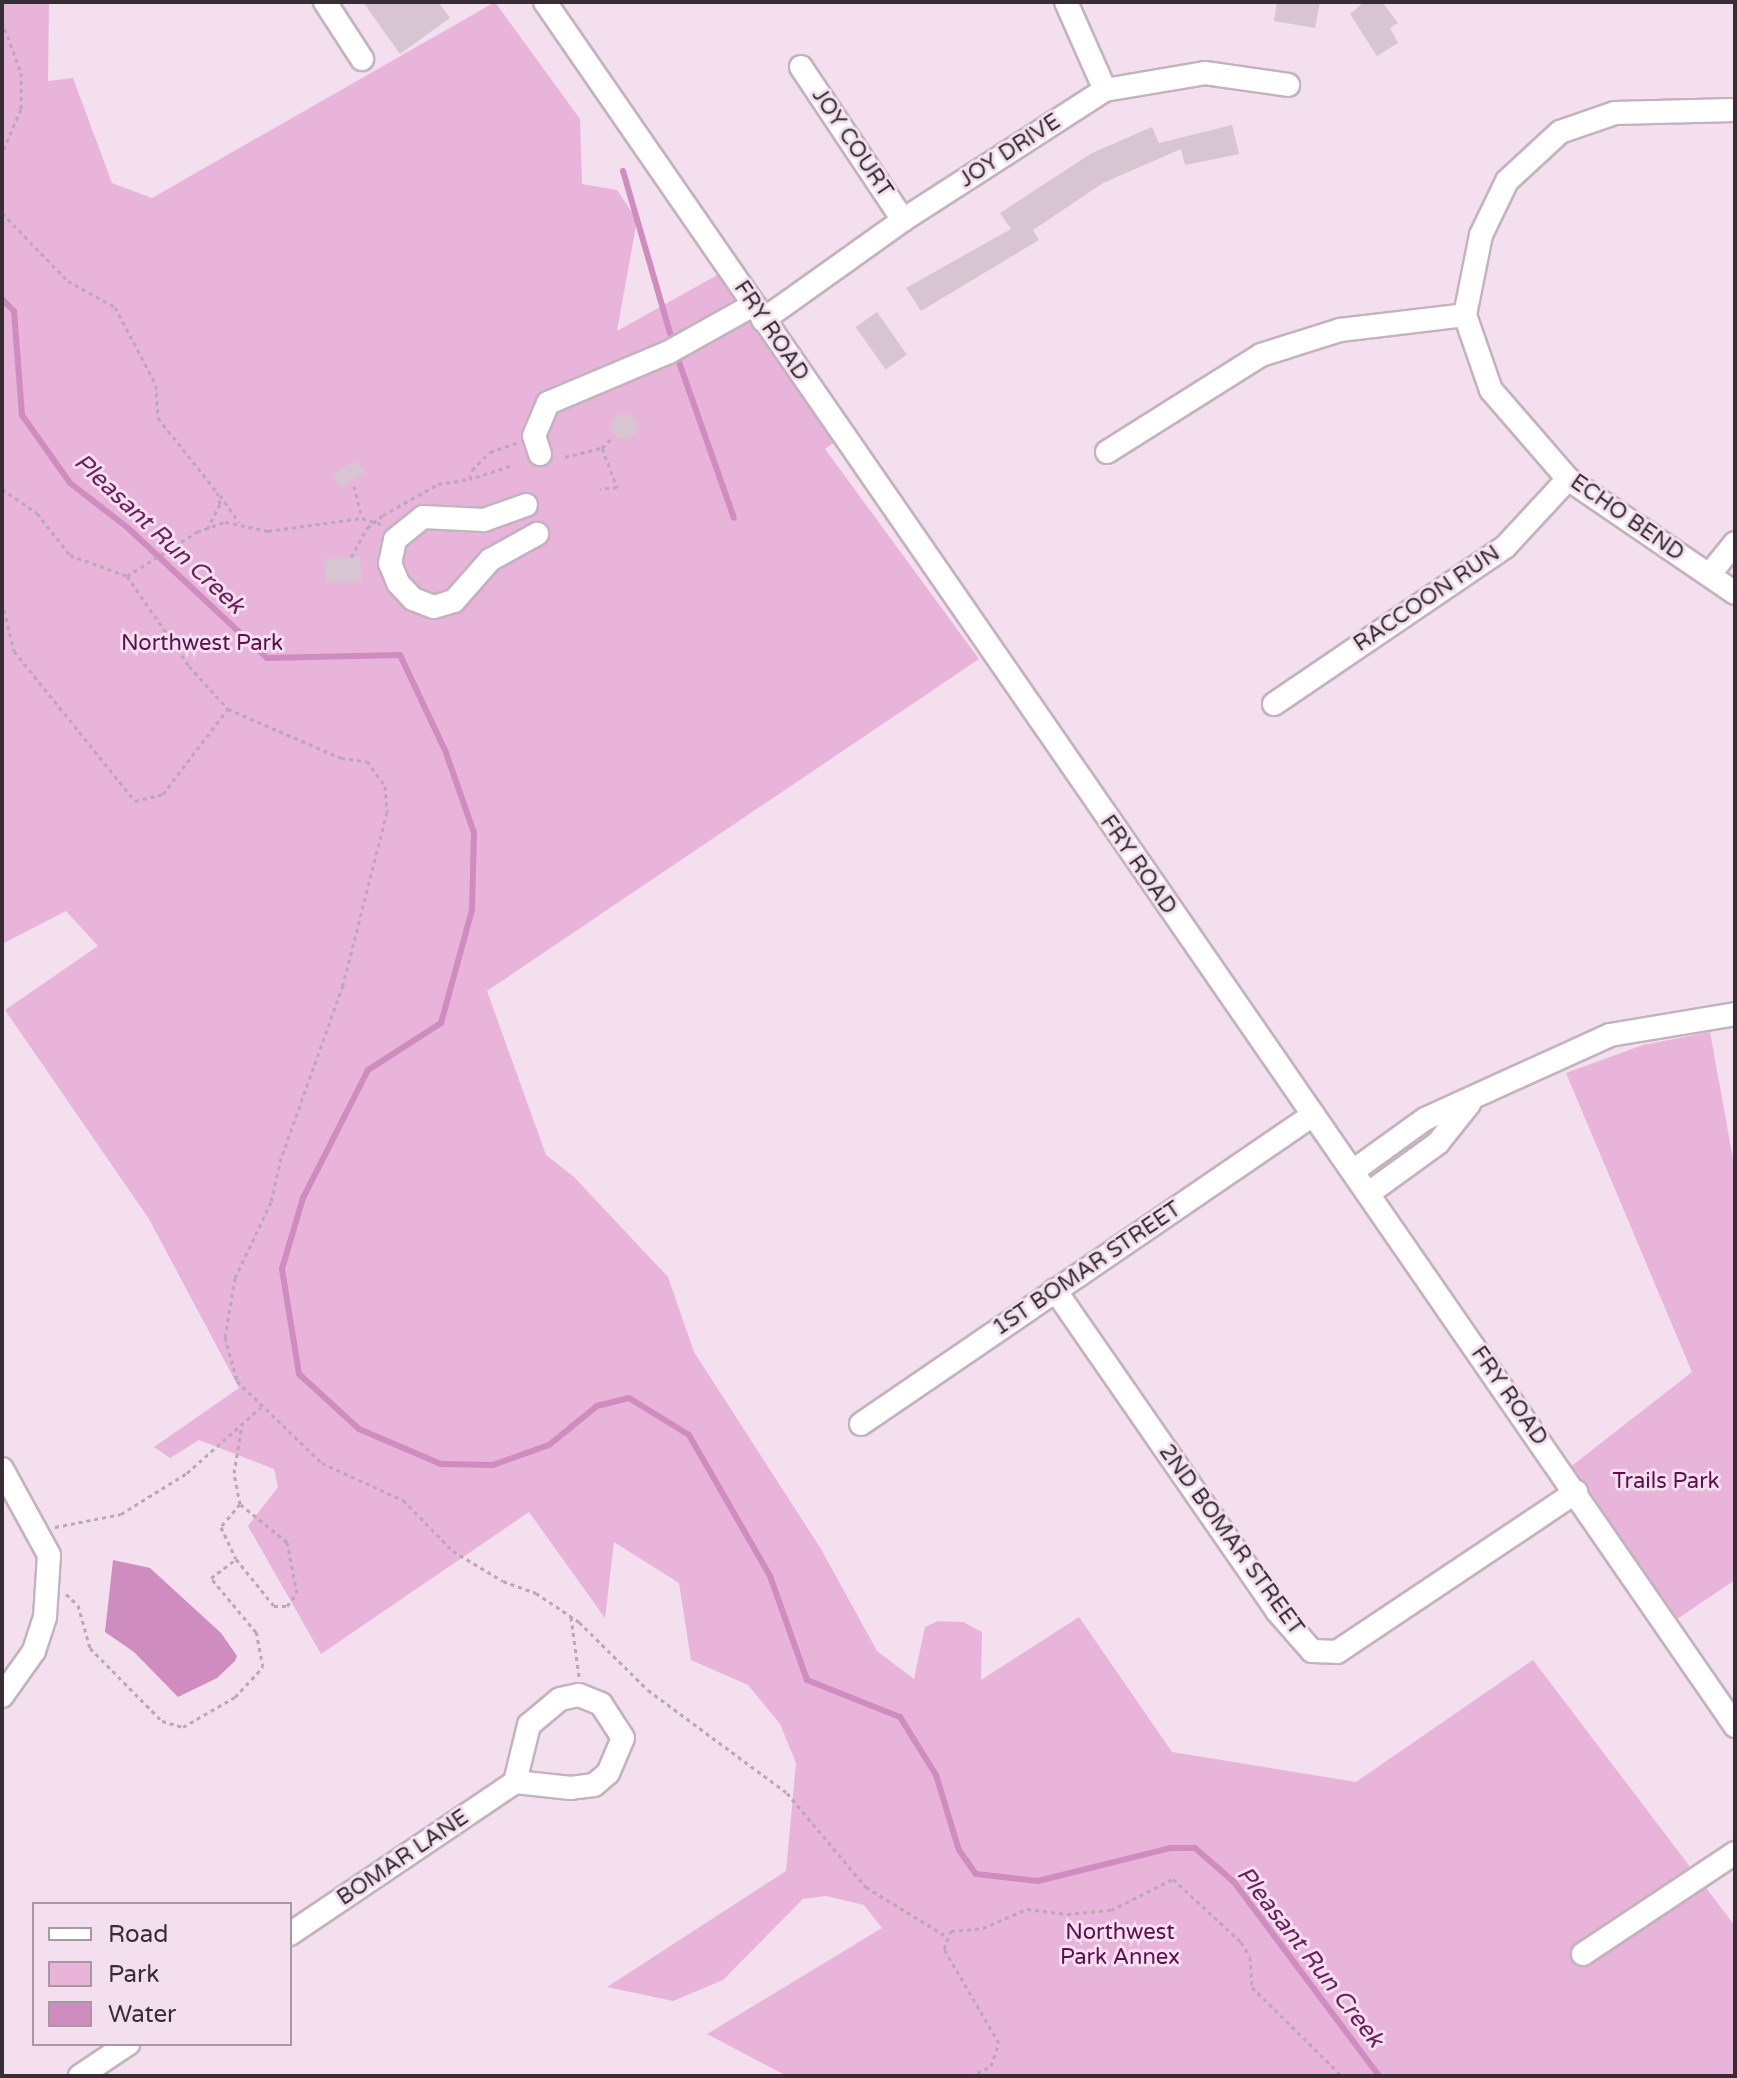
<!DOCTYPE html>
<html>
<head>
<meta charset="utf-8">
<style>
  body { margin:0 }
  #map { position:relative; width:1737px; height:2078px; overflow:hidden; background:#f3dfed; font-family:"Varela Round",sans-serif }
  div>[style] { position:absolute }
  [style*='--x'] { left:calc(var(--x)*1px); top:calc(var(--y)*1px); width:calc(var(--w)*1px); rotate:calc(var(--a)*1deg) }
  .green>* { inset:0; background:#e8b4da }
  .water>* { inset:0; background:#cf8cbe }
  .stream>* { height:6px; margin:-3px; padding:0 3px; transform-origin:3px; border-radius:3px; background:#cf8cbe }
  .building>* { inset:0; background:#d8c5d2; transform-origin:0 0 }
  .round { border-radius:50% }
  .path>* { height:3px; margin-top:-1.5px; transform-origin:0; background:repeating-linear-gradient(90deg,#b9a9b4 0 4px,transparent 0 8px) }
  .roads { filter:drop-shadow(2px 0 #c5b2bf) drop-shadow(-2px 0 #c5b2bf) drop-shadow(0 2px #c5b2bf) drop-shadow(0 -2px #c5b2bf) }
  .minor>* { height:22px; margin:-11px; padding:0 11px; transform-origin:11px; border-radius:11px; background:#fff }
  span { translate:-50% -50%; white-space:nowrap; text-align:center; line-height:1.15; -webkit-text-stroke:6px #f3dfed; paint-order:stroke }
  .street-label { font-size:22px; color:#362e34 }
  .park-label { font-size:22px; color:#5d0d50 }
  .water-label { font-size:24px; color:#6c1e5e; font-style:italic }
  .frame { position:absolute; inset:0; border:4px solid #362e34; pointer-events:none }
  .legend { position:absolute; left:32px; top:1902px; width:260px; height:144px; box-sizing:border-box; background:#f3dfed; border:2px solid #a798a3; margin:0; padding:10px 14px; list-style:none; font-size:24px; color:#362e34 }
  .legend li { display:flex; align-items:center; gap:16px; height:40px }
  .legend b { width:40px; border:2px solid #a798a3 }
</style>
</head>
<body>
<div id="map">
  <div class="green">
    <div style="clip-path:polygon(2px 2px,49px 2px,48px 81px,73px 78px,112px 183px,152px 198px,495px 2px,580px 119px,582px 184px,617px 190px,637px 220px,617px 331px,728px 269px,843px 436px,825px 449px,979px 659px,487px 991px,546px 1155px,574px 1177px,668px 1277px,694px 1352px,821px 1549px,877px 1651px,914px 1679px,925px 1627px,938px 1621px,963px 1622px,982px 1632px,981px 1680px,1079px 1617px,1172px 1752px,1356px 1782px,1533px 1660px,1735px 1926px,1735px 2076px,787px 2076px,707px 2034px,882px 1928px,864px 1905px,826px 1896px,803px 1899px,723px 1980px,673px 2001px,607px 1987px,786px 1871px,796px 1763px,780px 1724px,748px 1685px,691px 1660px,679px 1583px,614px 1542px,605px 1618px,529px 1512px,321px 1654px,248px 1526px,278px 1487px,274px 1469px,199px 1440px,170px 1458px,154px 1447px,239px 1388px,149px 1219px,5px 1010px,98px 946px,66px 911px,2px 944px)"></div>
    <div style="clip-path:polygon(1710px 1032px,1735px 1170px,1735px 1580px,1674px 1621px,1569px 1468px,1692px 1372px,1566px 1073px,1643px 1045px)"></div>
  </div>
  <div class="water">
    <div style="clip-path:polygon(113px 1560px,150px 1568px,221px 1633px,237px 1656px,235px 1661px,217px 1678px,178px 1697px,134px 1652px,105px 1632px)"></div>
  </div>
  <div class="stream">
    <div style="--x:623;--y:171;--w:169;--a:73.8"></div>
    <div style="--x:2;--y:299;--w:17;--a:45"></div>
    <div style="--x:14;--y:311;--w:104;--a:85.6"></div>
    <div style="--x:22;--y:415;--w:83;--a:54.8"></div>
    <div style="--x:70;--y:483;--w:73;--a:37.8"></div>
    <div style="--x:128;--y:528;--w:190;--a:43.1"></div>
    <div style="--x:267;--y:658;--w:133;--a:-1.3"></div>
    <div style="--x:400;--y:655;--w:105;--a:64.7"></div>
    <div style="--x:445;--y:750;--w:88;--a:70.7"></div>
    <div style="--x:474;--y:833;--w:77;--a:91.5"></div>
    <div style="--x:472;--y:910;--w:117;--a:105.3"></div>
    <div style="--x:441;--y:1023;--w:87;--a:147.2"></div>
    <div style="--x:368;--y:1070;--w:144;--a:116.9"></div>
    <div style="--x:303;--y:1198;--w:74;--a:106.5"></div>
    <div style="--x:282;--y:1269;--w:106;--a:80.8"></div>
    <div style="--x:299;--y:1374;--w:81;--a:42.5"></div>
    <div style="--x:359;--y:1429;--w:89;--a:23.1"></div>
    <div style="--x:441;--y:1464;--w:52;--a:1.1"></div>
    <div style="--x:493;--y:1465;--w:59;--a:-19.7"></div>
    <div style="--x:549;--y:1445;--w:62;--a:-39.1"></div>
    <div style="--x:597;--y:1406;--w:33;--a:-14"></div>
    <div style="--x:629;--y:1398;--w:70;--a:31.7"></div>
    <div style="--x:689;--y:1435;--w:163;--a:60.1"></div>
    <div style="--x:770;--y:1576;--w:110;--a:70.4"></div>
    <div style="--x:807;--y:1680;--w:100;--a:21.7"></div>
    <div style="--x:900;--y:1717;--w:68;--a:58.2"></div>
    <div style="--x:936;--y:1775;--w:78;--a:73"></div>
    <div style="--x:959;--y:1850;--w:29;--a:55"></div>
    <div style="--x:976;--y:1874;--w:62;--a:6.4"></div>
    <div style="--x:1038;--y:1881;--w:136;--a:-14"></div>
    <div style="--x:1170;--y:1848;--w:25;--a:0"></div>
    <div style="--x:1195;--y:1848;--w:52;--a:41.1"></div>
    <div style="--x:1234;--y:1882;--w:242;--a:53.2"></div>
    <div style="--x:679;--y:362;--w:165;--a:70.6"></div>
  </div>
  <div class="building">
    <div style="clip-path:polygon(363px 2px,438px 2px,450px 18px,400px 54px)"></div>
    <div style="clip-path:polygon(1277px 2px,1320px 2px,1315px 28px,1274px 21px)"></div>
    <div style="clip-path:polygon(1364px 2px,1382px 2px,1398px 23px,1390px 28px,1398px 43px,1377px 56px,1350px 14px)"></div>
    <div style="clip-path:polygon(1232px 125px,1239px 154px,1185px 165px,1181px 149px,1103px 183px,1033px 230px,1039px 240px,921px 311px,906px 288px,1011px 229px,1000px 213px,1092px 153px,1152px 127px,1159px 143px)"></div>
    <div style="left:877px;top:312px;width:52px;height:26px;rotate:55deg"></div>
    <div class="round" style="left:611px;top:413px;width:26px;height:26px"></div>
    <div style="left:356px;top:460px;width:15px;height:28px;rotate:58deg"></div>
    <div style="clip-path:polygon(351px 557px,360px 557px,362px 582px,326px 583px,324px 559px)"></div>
  </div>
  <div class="path">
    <div style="--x:2;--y:21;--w:55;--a:69.9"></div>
    <div style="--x:21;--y:73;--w:36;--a:90"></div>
    <div style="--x:21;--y:109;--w:48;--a:113.4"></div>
    <div style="--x:2;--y:213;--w:95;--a:45.9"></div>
    <div style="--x:68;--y:281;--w:54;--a:29"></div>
    <div style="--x:115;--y:307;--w:88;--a:62.3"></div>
    <div style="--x:156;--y:385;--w:33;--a:87"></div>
    <div style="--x:158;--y:418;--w:95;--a:51.4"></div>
    <div style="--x:217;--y:492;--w:12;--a:76"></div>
    <div style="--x:220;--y:504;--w:27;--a:117"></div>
    <div style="--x:602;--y:448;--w:14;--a:-45"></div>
    <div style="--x:565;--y:457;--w:38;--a:-14"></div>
    <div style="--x:602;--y:448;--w:42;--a:69"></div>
    <div style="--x:617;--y:487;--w:17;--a:173"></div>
    <div style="--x:510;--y:466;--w:42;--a:162"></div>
    <div style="--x:470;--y:479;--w:9;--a:-77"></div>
    <div style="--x:472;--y:470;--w:25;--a:-45"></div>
    <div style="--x:490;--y:452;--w:28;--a:-19"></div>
    <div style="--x:354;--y:486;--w:32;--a:76"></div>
    <div style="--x:2;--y:489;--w:42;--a:34.4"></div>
    <div style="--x:37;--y:513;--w:53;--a:51.8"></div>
    <div style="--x:70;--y:555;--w:61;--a:20.2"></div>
    <div style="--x:127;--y:576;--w:109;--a:55.4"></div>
    <div style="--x:189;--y:666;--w:58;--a:47.8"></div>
    <div style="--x:228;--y:709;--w:123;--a:23.4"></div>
    <div style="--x:341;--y:758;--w:26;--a:7"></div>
    <div style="--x:367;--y:761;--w:31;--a:54"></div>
    <div style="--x:385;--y:786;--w:26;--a:86"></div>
    <div style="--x:387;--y:812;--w:179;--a:104.3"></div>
    <div style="--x:343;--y:985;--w:184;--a:109.7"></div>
    <div style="--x:281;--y:1158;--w:45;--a:102.8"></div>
    <div style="--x:271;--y:1202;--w:84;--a:115.3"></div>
    <div style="--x:235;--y:1278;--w:60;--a:99.6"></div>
    <div style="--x:225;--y:1337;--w:46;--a:74.7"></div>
    <div style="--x:237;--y:1381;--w:118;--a:44"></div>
    <div style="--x:322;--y:1463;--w:89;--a:24.6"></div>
    <div style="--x:403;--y:1500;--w:71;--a:45.6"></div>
    <div style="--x:453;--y:1551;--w:58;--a:31"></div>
    <div style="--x:503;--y:1581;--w:35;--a:20"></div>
    <div style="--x:536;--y:1593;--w:52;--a:34"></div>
    <div style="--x:579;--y:1622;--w:97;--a:44.6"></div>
    <div style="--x:648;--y:1690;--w:173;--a:36.5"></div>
    <div style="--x:787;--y:1793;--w:123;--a:50"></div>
    <div style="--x:866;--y:1887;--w:94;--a:31.5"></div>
    <div style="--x:220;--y:495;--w:33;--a:55"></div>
    <div style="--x:351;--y:557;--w:33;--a:-61"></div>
    <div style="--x:367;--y:528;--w:21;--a:-39"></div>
    <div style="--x:383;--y:515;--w:63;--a:-29.4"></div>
    <div style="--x:438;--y:484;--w:32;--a:-9"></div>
    <div style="--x:127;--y:576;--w:83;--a:-32.2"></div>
    <div style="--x:197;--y:532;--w:30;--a:-20"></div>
    <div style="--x:225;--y:522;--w:44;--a:11.8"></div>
    <div style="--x:268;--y:531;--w:95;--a:-7.9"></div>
    <div style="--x:362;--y:518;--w:20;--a:18"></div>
    <div style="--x:2;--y:602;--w:50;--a:76.2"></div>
    <div style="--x:14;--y:651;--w:193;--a:51.1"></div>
    <div style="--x:135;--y:801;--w:29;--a:-14"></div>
    <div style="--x:163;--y:794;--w:106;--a:-52.7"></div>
    <div style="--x:240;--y:1504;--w:32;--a:-101"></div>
    <div style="--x:234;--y:1473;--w:50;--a:-80.7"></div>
    <div style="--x:55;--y:1527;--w:67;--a:-11.1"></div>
    <div style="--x:121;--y:1514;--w:78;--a:-31.8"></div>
    <div style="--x:187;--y:1473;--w:99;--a:-41.7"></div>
    <div style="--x:66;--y:1594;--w:16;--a:43"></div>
    <div style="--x:78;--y:1605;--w:45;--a:74.4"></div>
    <div style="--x:90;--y:1648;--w:103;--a:45.4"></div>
    <div style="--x:162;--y:1721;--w:22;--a:16"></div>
    <div style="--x:183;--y:1727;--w:60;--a:-30"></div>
    <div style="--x:235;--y:1697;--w:41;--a:-47"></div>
    <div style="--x:263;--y:1667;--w:36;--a:-101"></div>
    <div style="--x:256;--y:1632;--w:70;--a:-129.8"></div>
    <div style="--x:211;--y:1578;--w:31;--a:-37"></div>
    <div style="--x:236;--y:1559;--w:60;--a:51"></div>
    <div style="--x:274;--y:1606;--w:13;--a:0"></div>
    <div style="--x:287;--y:1606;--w:16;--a:-52"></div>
    <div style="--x:297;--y:1593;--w:52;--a:-101.1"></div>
    <div style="--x:287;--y:1542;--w:60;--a:-141"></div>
    <div style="--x:240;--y:1504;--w:30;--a:130"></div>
    <div style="--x:221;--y:1527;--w:35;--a:65"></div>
    <div style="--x:571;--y:1617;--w:60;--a:82.3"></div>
    <div style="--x:970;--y:2076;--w:23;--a:-25"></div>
    <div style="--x:991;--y:2066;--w:24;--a:-71"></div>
    <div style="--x:999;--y:2043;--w:109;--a:-120.3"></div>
    <div style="--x:944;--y:1949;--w:19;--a:-69"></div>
    <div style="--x:951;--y:1931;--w:32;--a:-5"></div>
    <div style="--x:983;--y:1928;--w:48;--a:-23.4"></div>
    <div style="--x:1027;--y:1909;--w:40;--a:7.1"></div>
    <div style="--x:1067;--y:1914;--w:44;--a:-5.2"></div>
    <div style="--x:1111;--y:1910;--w:69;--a:-26.6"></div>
    <div style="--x:1173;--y:1879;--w:93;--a:42.8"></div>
    <div style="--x:1241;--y:1942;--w:17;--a:59"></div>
    <div style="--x:1250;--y:1957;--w:30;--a:86"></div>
    <div style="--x:1252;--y:1987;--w:127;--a:44.7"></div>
  </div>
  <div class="roads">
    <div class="minor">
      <div style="--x:325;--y:2;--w:68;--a:57"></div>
      <div style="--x:545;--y:2;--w:2095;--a:55.38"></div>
      <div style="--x:1066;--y:2;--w:96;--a:66.1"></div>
      <div style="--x:801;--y:67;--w:184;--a:56.3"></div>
      <div style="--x:1735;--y:110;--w:120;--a:178.6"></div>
      <div style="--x:1615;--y:113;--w:58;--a:160.9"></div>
      <div style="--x:1560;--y:132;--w:72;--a:137.2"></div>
      <div style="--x:1507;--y:181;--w:60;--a:115.7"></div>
      <div style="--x:1481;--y:235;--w:82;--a:101.3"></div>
      <div style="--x:1465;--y:315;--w:79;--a:70.9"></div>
      <div style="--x:1491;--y:390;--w:118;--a:49.1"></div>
      <div style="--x:1568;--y:479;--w:202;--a:34.3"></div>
      <div style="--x:763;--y:320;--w:172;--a:-35.5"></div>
      <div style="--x:903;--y:220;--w:240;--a:-32.8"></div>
      <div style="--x:1105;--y:90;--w:101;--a:-9.6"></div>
      <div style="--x:1205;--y:73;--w:84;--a:8.2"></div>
      <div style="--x:1107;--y:452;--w:182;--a:-32.2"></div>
      <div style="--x:1261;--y:355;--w:83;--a:-17.6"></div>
      <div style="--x:1340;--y:330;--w:126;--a:-6.8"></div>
      <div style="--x:540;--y:454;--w:19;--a:-108"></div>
      <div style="--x:534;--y:436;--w:36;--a:-67"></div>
      <div style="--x:548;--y:403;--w:131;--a:-22.9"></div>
      <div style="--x:669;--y:352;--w:96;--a:-29.2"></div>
      <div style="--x:526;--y:505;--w:45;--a:160.3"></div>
      <div style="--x:484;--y:520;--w:61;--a:-177.2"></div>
      <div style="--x:423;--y:517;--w:36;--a:141"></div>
      <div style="--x:395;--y:540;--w:24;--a:102"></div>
      <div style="--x:390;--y:563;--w:22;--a:68"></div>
      <div style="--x:398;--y:583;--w:22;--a:47"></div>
      <div style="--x:413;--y:599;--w:22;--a:21"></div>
      <div style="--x:434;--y:607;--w:21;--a:-17"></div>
      <div style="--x:454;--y:601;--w:55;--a:-48.7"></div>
      <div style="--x:490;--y:560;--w:54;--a:-29"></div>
      <div style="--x:1709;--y:575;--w:41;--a:-50.9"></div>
      <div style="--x:1274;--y:704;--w:279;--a:-34.2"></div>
      <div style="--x:1505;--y:547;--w:93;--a:-47.2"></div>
      <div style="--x:1353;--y:1171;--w:89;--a:-35.8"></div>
      <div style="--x:1425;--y:1119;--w:203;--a:-24.4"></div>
      <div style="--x:1610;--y:1035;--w:127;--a:-9.5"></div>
      <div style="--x:1369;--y:1193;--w:85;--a:-35.9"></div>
      <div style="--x:1438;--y:1143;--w:50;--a:-51.5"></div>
      <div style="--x:1055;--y:1290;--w:390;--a:55.3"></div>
      <div style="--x:1277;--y:1611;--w:53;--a:48.8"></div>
      <div style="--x:1312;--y:1651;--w:25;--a:2"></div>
      <div style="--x:1337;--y:1652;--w:288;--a:-33.8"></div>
      <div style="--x:861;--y:1424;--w:548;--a:-34.36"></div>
      <div style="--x:2;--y:1469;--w:98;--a:61.3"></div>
      <div style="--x:49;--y:1555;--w:62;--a:93.7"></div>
      <div style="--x:45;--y:1617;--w:36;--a:108"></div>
      <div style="--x:34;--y:1651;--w:55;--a:125.4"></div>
      <div style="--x:579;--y:1695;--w:24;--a:22"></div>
      <div style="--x:601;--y:1704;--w:40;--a:57.1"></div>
      <div style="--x:623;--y:1738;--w:38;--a:113"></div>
      <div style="--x:608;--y:1773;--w:18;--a:139"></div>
      <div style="--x:594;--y:1785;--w:23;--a:173"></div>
      <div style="--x:571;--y:1788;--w:56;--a:-173.9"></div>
      <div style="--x:515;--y:1782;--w:59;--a:-76.2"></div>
      <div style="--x:529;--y:1725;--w:40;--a:-40"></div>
      <div style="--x:560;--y:1699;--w:19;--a:-12"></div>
      <div style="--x:290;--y:1934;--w:272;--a:-34"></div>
      <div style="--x:1583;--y:1954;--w:182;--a:-33.6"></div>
      <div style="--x:80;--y:2076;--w:58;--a:-33.7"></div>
    </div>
  </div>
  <div class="street-label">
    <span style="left:852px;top:143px;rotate:56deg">JOY COURT</span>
    <span style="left:1010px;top:151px;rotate:-33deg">JOY DRIVE</span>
    <span style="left:771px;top:331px;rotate:56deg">FRY ROAD</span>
    <span style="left:1627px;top:518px;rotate:35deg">ECHO BEND</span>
    <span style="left:1427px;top:599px;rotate:-34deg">RACCOON RUN</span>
    <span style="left:1138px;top:865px;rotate:55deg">FRY ROAD</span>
    <span style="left:1087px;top:1269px;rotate:-34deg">1ST BOMAR STREET</span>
    <span style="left:1509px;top:1396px;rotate:55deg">FRY ROAD</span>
    <span style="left:1231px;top:1540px;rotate:54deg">2ND BOMAR STREET</span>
    <span style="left:403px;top:1858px;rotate:-34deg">BOMAR LANE</span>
  </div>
  <div class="park-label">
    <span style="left:202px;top:644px">Northwest Park</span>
    <span style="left:1666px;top:1482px">Trails Park</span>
    <span style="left:1120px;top:1945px">Northwest<br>Park Annex</span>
  </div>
  <div class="water-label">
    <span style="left:159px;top:534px;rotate:43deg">Pleasant Run Creek</span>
    <span style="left:1310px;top:1957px;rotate:52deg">Pleasant Run Creek</span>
  </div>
  <div class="frame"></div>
  <ul class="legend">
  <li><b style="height:10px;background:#fff"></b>Road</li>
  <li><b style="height:22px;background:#e8b4da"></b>Park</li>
  <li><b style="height:22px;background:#cf8cbe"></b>Water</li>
  </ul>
</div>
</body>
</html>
